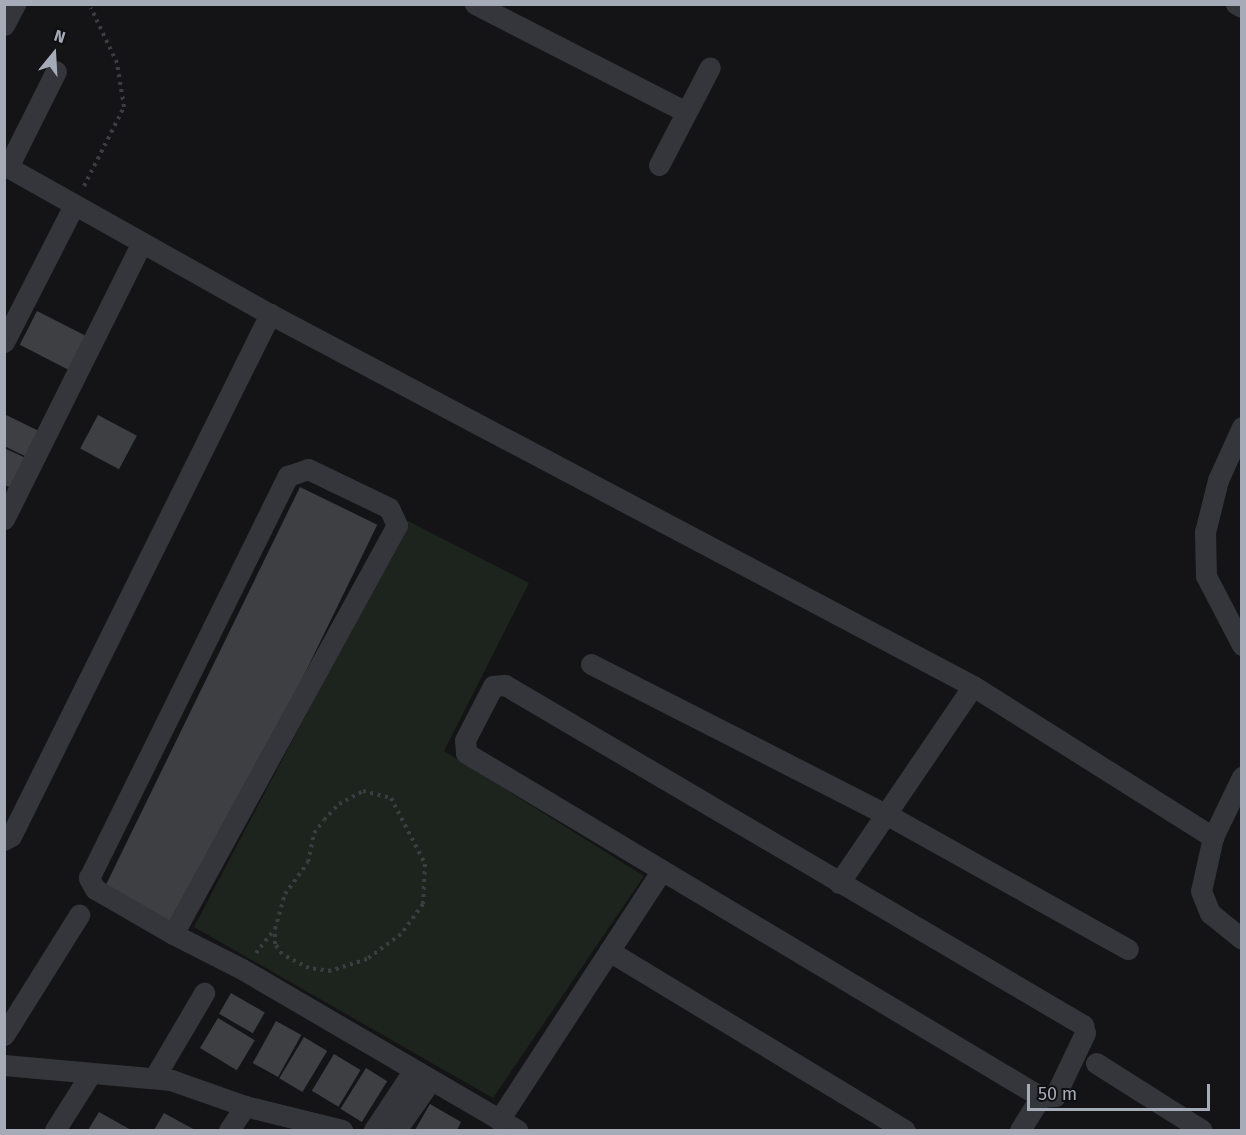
<!DOCTYPE html>
<html>
<head>
<meta charset="utf-8">
<style>
  body { margin:0 }
  #map { position:relative; width:1246px; height:1135px; overflow:hidden; background:#141416; font-family:"Fira Sans",sans-serif }
  div>[style] { position:absolute }
  [style*='--x'] { left:calc(var(--x)*1px); top:calc(var(--y)*1px); width:calc(var(--w)*1px); rotate:calc(var(--a)*1deg) }
  .green>* { inset:0; background:#1c241d }
  .building>* { inset:0; background:#3e3f43; transform-origin:0 0 }
  .path>* { height:4px; margin-top:-2px; transform-origin:0; background:repeating-linear-gradient(90deg,#3b3d42 0 3px,transparent 0 7.5px) }
  .minor>* { height:21px; margin:-10.5px; padding:0 10.5px; transform-origin:10.5px; border-radius:10.5px; background:#35363b }
  span { translate:-50% -50%; white-space:nowrap; text-align:center; line-height:1.15; -webkit-text-stroke:5px #0f0f11; paint-order:stroke }
  .frame { position:absolute; inset:0; border:6px solid #a5abb7; pointer-events:none }
  .north { position:absolute; left:24px; top:24px; width:60px; height:60px; -webkit-text-stroke:4px #0f0f11; paint-order:stroke; rotate:18deg; font-size:16px; font-weight:700; line-height:24px; text-align:center; color:#a5abb7 }
  .north::after { content:''; display:block; margin:auto; width:21px; height:27px; background:#a5abb7; clip-path:polygon(50% 0,100% 100%,50% 72%,0 100%) }
  .scale { position:absolute; left:1027px; top:1084px; width:183px; height:27px; box-sizing:border-box; border:3px solid #a5abb7; border-top:0; padding-left:8px; font-size:18px; line-height:21px; white-space:nowrap; color:#a5abb7; -webkit-text-stroke:4px #0f0f11; paint-order:stroke }
</style>
</head>
<body>
<div id="map">
  <div class="green">
    <div style="clip-path:polygon(408px 521px,529px 583px,444px 751px,644px 876px,493px 1098px,194px 927px)"></div>
  </div>
  <div class="building">
    <div style="left:37px;top:311px;width:59px;height:38px;rotate:27deg"></div>
    <div style="clip-path:polygon(4px 414px,39px 431px,27px 457px,4px 446px)"></div>
    <div style="left:98px;top:415px;width:44px;height:38px;rotate:28deg"></div>
    <div style="clip-path:polygon(4px 448px,26px 458px,12px 488px,4px 485px)"></div>
    <div style="left:300px;top:487px;width:86px;height:449px;rotate:26deg"></div>
    <div style="left:231px;top:993px;width:39px;height:24px;rotate:30deg"></div>
    <div style="left:218px;top:1018px;width:43px;height:35px;rotate:31deg"></div>
    <div style="left:276px;top:1021px;width:29px;height:48px;rotate:29deg"></div>
    <div style="left:304px;top:1037px;width:27px;height:48px;rotate:31deg"></div>
    <div style="left:334px;top:1054px;width:31px;height:43px;rotate:31deg"></div>
    <div style="left:366px;top:1068px;width:25px;height:48px;rotate:32deg"></div>
    <div style="clip-path:polygon(430px 1104px,461px 1122px,457px 1130px,415px 1130px)"></div>
    <div style="clip-path:polygon(99px 1112px,131px 1130px,88px 1130px)"></div>
    <div style="clip-path:polygon(164px 1113px,195px 1130px,154px 1130px)"></div>
  </div>
  <div class="path">
    <div style="--x:84;--y:186;--w:89;--a:-63.1"></div>
    <div style="--x:124;--y:107;--w:45;--a:-99"></div>
    <div style="--x:117;--y:63;--w:61;--a:-115.3"></div>
    <div style="--x:256;--y:953;--w:31;--a:-52"></div>
    <div style="--x:275;--y:929;--w:36;--a:-74"></div>
    <div style="--x:285;--y:894;--w:39;--a:-54"></div>
    <div style="--x:308;--y:862;--w:30;--a:-78"></div>
    <div style="--x:314;--y:833;--w:16;--a:-52"></div>
    <div style="--x:324;--y:820;--w:22;--a:-47"></div>
    <div style="--x:339;--y:804;--w:27;--a:-28"></div>
    <div style="--x:363;--y:791;--w:29;--a:14"></div>
    <div style="--x:391;--y:798;--w:74;--a:62.7"></div>
    <div style="--x:425;--y:864;--w:40;--a:92.9"></div>
    <div style="--x:423;--y:904;--w:37;--a:126"></div>
    <div style="--x:401;--y:934;--w:42;--a:143.7"></div>
    <div style="--x:367;--y:959;--w:38;--a:162"></div>
    <div style="--x:331;--y:971;--w:22;--a:-172"></div>
    <div style="--x:309;--y:968;--w:30;--a:-153"></div>
    <div style="--x:282;--y:954;--w:12;--a:-125"></div>
    <div style="--x:275;--y:944;--w:15;--a:-90"></div>
  </div>
  <div class="minor">
    <div style="--x:475;--y:4;--w:237;--a:27.1"></div>
    <div style="--x:1236;--y:4;--w:7;--a:27"></div>
    <div style="--x:4;--y:25;--w:24;--a:-62"></div>
    <div style="--x:4;--y:165;--w:305;--a:29.3"></div>
    <div style="--x:270;--y:314;--w:795;--a:27.89"></div>
    <div style="--x:973;--y:686;--w:284;--a:32.2"></div>
    <div style="--x:1213;--y:837;--w:55;--a:102.5"></div>
    <div style="--x:1201;--y:891;--w:24;--a:68"></div>
    <div style="--x:1210;--y:913;--w:41;--a:39.1"></div>
    <div style="--x:659;--y:165;--w:110;--a:-62.5"></div>
    <div style="--x:8;--y:167;--w:107;--a:-63.4"></div>
    <div style="--x:4;--y:342;--w:154;--a:-62.9"></div>
    <div style="--x:1242;--y:427;--w:58;--a:114.4"></div>
    <div style="--x:1218;--y:480;--w:54;--a:104"></div>
    <div style="--x:1205;--y:532;--w:44;--a:88.7"></div>
    <div style="--x:1206;--y:576;--w:78;--a:62.4"></div>
    <div style="--x:4;--y:519;--w:309;--a:-63.5"></div>
    <div style="--x:591;--y:664;--w:331;--a:27"></div>
    <div style="--x:886;--y:814;--w:277;--a:29.2"></div>
    <div style="--x:1213;--y:837;--w:67;--a:-64.2"></div>
    <div style="--x:4;--y:840;--w:8;--a:-30"></div>
    <div style="--x:11;--y:836;--w:583;--a:-63.61"></div>
    <div style="--x:839;--y:883;--w:238;--a:-55.8"></div>
    <div style="--x:173;--y:934;--w:90;--a:-150"></div>
    <div style="--x:95;--y:889;--w:13;--a:-119"></div>
    <div style="--x:89;--y:878;--w:449;--a:-63.7"></div>
    <div style="--x:288;--y:476;--w:21;--a:-19"></div>
    <div style="--x:308;--y:469;--w:90;--a:25.7"></div>
    <div style="--x:389;--y:508;--w:19;--a:65"></div>
    <div style="--x:397;--y:525;--w:466;--a:118.7"></div>
    <div style="--x:173;--y:934;--w:77;--a:26.9"></div>
    <div style="--x:242;--y:969;--w:319;--a:30.3"></div>
    <div style="--x:609;--y:951;--w:346;--a:31.2"></div>
    <div style="--x:4;--y:1035;--w:142;--a:-58"></div>
    <div style="--x:1096;--y:1063;--w:125;--a:32.3"></div>
    <div style="--x:4;--y:1065;--w:168;--a:5.1"></div>
    <div style="--x:171;--y:1080;--w:78;--a:19.4"></div>
    <div style="--x:245;--y:1106;--w:100;--a:13.9"></div>
    <div style="--x:154;--y:1078;--w:99;--a:-59.5"></div>
    <div style="--x:499;--y:1120;--w:298;--a:-56.9"></div>
    <div style="--x:55;--y:1130;--w:67;--a:-57.7"></div>
    <div style="--x:229;--y:1130;--w:29;--a:-56"></div>
    <div style="--x:374;--y:1130;--w:71;--a:-56.5"></div>
    <div style="--x:396;--y:1130;--w:61;--a:-55"></div>
    <div style="--x:1020;--y:1130;--w:39;--a:-58"></div>
    <div style="--x:1041;--y:1097;--w:670;--a:-149.11"></div>
    <div style="--x:466;--y:753;--w:13;--a:-94"></div>
    <div style="--x:465;--y:740;--w:61;--a:-62.6"></div>
    <div style="--x:493;--y:686;--w:12;--a:-5"></div>
    <div style="--x:505;--y:685;--w:671;--a:30.47"></div>
    <div style="--x:1083;--y:1025;--w:8;--a:76"></div>
    <div style="--x:1085;--y:1033;--w:70;--a:115.5"></div>
    <div style="--x:1055;--y:1096;--w:14;--a:176"></div>
  </div>
  <div class="frame"></div>
  <div class="north">N</div>
  <div class="scale">50 m</div>
</div>
</body>
</html>
